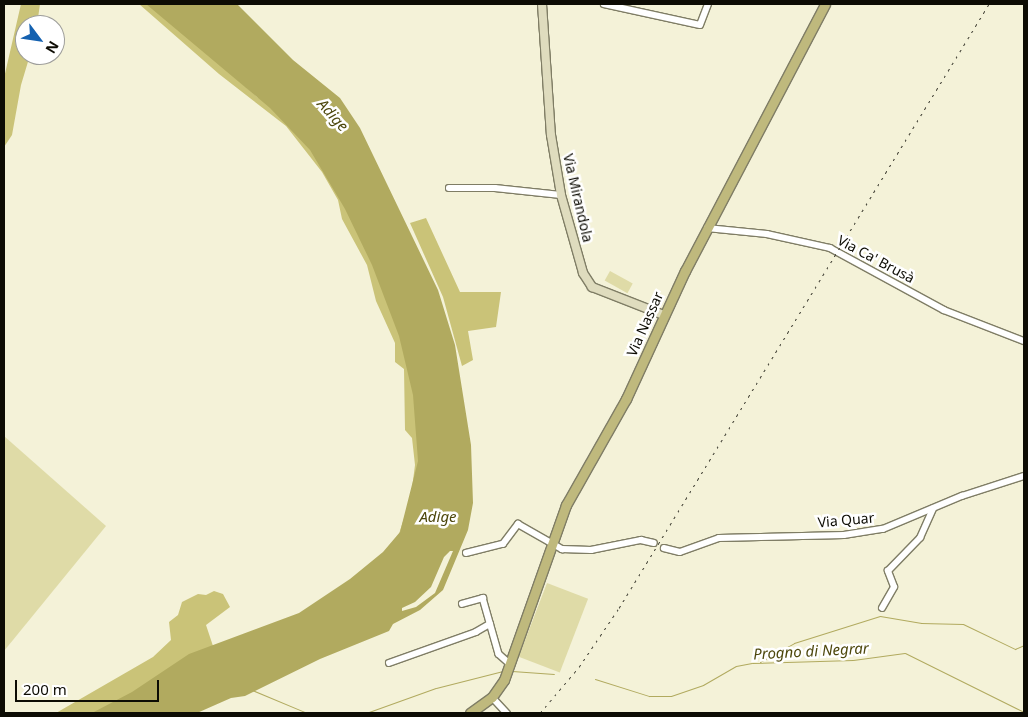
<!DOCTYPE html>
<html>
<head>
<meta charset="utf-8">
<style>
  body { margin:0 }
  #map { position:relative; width:1028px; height:717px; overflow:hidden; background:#f4f2d8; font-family:"Noto Sans",sans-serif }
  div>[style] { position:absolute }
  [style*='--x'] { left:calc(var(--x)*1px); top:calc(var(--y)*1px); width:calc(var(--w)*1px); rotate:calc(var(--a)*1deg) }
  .green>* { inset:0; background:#dfdba7; transform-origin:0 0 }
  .forest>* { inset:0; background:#cac378 }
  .water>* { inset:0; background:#b1aa5f }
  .stream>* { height:1px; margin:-0.5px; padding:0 0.5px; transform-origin:0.5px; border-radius:0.5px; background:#b1aa5f }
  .roads { filter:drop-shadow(1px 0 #7f7d65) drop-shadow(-1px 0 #7f7d65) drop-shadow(0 1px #7f7d65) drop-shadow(0 -1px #7f7d65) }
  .street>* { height:5.5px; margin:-2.75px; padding:0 2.75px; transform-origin:2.75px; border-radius:2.75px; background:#fff }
  .secondary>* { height:8px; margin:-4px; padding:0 4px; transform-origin:4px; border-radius:4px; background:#dfdcbe }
  .primary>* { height:9px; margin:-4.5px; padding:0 4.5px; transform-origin:4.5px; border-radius:4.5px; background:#bfb97d }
  .rail>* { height:1px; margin-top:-0.5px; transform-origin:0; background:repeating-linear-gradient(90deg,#424135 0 2.5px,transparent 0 7.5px) }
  span { translate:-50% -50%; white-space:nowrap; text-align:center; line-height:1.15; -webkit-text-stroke:5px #fff; paint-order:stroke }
  .street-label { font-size:14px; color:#0d0c04 }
  .water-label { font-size:15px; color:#4d470c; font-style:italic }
  .frame { position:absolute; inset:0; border:5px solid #0d0c04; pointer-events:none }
  .north { position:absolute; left:15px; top:15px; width:50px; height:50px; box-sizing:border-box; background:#fff; border:1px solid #9e9e9b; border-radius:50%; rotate:121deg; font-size:14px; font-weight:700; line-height:20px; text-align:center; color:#0d0c04 }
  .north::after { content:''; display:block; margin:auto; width:18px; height:22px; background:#1461b0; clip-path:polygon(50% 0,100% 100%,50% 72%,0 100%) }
  .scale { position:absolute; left:15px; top:680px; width:144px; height:22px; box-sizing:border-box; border:2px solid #0d0c04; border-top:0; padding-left:6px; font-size:15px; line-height:18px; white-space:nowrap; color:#0d0c04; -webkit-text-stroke:4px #fff; paint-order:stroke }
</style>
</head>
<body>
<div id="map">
  <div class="green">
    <div style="left:610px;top:271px;width:26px;height:11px;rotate:29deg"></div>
    <div style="clip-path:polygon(4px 436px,106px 526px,4px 651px)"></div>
    <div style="left:547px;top:583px;width:44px;height:79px;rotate:21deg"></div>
  </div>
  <div class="forest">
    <div style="clip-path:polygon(21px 4px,40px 4px,37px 25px,25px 25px,25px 55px,30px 55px,21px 85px,12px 135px,4px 147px,4px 78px)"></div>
    <div style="clip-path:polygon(139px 4px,151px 4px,257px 97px,277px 107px,346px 195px,417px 379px,419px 498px,399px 534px,411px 496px,415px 465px,412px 438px,405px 430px,404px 369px,395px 362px,395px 343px,376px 301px,367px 265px,342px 219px,338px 200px,322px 172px,286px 126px,219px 74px)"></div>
    <div style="clip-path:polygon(426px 218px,460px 292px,501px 292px,496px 327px,468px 331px,473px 360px,462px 366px,443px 297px,410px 223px)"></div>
    <div style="clip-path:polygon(214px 591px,223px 594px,230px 607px,206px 625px,213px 646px,98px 713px,56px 713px,153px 657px,171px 640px,169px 622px,178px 615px,182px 602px,198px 594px,206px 595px)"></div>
  </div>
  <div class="water">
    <div style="clip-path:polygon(evenodd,146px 4px,237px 4px,293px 60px,340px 98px,360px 128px,438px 290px,455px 345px,471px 445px,473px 503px,468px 530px,443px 590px,420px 610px,393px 624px,389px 631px,320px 659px,245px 696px,231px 698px,197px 713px,92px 713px,132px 692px,189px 654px,299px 613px,350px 579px,383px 552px,400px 532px,418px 461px,413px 395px,399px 336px,372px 265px,345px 209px,310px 150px,270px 108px,146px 4px,450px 551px,453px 551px,435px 593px,416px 607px,402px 611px,402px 608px,415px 602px,431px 587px,444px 557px,450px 551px)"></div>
  </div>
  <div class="stream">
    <div style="--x:760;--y:662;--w:39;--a:-29"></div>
    <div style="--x:794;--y:643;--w:90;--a:-17.4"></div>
    <div style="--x:880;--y:616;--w:42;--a:9.7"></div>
    <div style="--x:921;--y:623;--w:42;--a:1.4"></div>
    <div style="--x:963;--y:624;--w:58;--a:25.7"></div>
    <div style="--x:1015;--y:649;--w:10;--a:-24"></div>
    <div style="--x:512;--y:671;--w:42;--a:4.1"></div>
    <div style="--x:595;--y:679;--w:57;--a:17.5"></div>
    <div style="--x:649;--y:696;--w:22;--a:0"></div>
    <div style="--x:671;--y:696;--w:34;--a:-19"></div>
    <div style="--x:703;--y:685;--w:38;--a:-30"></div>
    <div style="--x:736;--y:666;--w:16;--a:-11"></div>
    <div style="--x:752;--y:663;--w:101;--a:-1.7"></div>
    <div style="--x:853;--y:660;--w:52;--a:-7.7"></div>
    <div style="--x:905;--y:653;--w:133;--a:26.4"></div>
    <div style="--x:252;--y:690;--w:60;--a:22.7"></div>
    <div style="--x:366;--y:713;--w:74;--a:-19.7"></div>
    <div style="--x:436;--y:688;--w:69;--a:-14.2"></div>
  </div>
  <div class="roads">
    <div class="street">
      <div style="--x:604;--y:4;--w:98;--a:12.3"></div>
      <div style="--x:700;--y:25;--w:22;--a:-69"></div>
      <div style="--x:449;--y:188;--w:46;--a:0"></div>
      <div style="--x:495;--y:188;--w:66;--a:6.1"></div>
      <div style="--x:707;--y:228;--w:60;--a:5.7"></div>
      <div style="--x:767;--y:234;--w:65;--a:12.5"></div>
      <div style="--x:830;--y:248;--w:130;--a:28.5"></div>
      <div style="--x:944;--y:310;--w:86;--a:21.2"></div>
      <div style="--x:664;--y:548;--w:16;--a:14"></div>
      <div style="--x:680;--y:552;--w:41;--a:-19.7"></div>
      <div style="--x:719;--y:538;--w:125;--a:-1.4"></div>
      <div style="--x:844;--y:535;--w:39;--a:-9"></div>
      <div style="--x:883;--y:529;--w:86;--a:-22.7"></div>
      <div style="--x:962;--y:496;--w:65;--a:-17.9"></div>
      <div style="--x:466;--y:553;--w:38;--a:-14"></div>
      <div style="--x:503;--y:544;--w:25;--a:-53"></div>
      <div style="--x:518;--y:524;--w:51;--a:29.6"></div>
      <div style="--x:562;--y:549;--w:29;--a:2"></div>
      <div style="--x:591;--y:550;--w:51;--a:-11.3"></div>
      <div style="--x:641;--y:540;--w:13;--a:13"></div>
      <div style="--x:462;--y:604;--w:22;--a:-16"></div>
      <div style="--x:483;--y:598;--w:58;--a:74.1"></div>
      <div style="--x:499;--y:654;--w:15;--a:42"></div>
      <div style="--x:882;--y:608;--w:24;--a:-60"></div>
      <div style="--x:894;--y:587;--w:17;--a:-111"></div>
      <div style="--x:888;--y:571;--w:46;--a:-45.9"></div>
      <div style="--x:920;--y:538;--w:32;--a:-66"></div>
      <div style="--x:389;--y:663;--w:92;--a:-19.6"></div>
      <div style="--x:476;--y:632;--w:16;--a:-30"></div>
      <div style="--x:492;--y:697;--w:22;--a:47"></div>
    </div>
    <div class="secondary">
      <div style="--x:542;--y:4;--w:131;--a:86.1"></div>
      <div style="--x:551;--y:135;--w:61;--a:80.5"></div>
      <div style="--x:561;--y:195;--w:81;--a:74.2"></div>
      <div style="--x:583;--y:273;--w:17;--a:57"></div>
      <div style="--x:592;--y:287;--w:77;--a:21.3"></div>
    </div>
    <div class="primary">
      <div style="--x:470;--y:713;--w:27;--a:-36"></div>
      <div style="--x:492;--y:697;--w:21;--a:-55"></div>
      <div style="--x:504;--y:680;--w:186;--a:-70.5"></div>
      <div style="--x:566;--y:505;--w:122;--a:-60.5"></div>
      <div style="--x:626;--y:399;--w:141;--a:-65.3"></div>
      <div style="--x:685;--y:271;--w:301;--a:-62.3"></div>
    </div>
  </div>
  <div class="rail">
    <div style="--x:540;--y:713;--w:60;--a:-49.7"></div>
    <div style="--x:579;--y:667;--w:71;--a:-55.9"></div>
    <div style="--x:619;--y:608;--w:708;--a:-58.51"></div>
  </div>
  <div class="street-label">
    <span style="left:578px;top:198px;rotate:77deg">Via Mirandola</span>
    <span style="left:876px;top:259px;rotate:28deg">Via Ca' Brusà</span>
    <span style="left:645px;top:324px;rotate:-66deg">Via Nassar</span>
    <span style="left:846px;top:520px;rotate:-5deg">Via Quar</span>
  </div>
  <div class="water-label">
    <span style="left:333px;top:115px;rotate:48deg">Adige</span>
    <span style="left:438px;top:517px">Adige</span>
    <span style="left:811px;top:651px;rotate:-3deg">Progno di Negrar</span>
  </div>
  <div class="frame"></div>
  <div class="north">N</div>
  <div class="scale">200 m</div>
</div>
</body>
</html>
